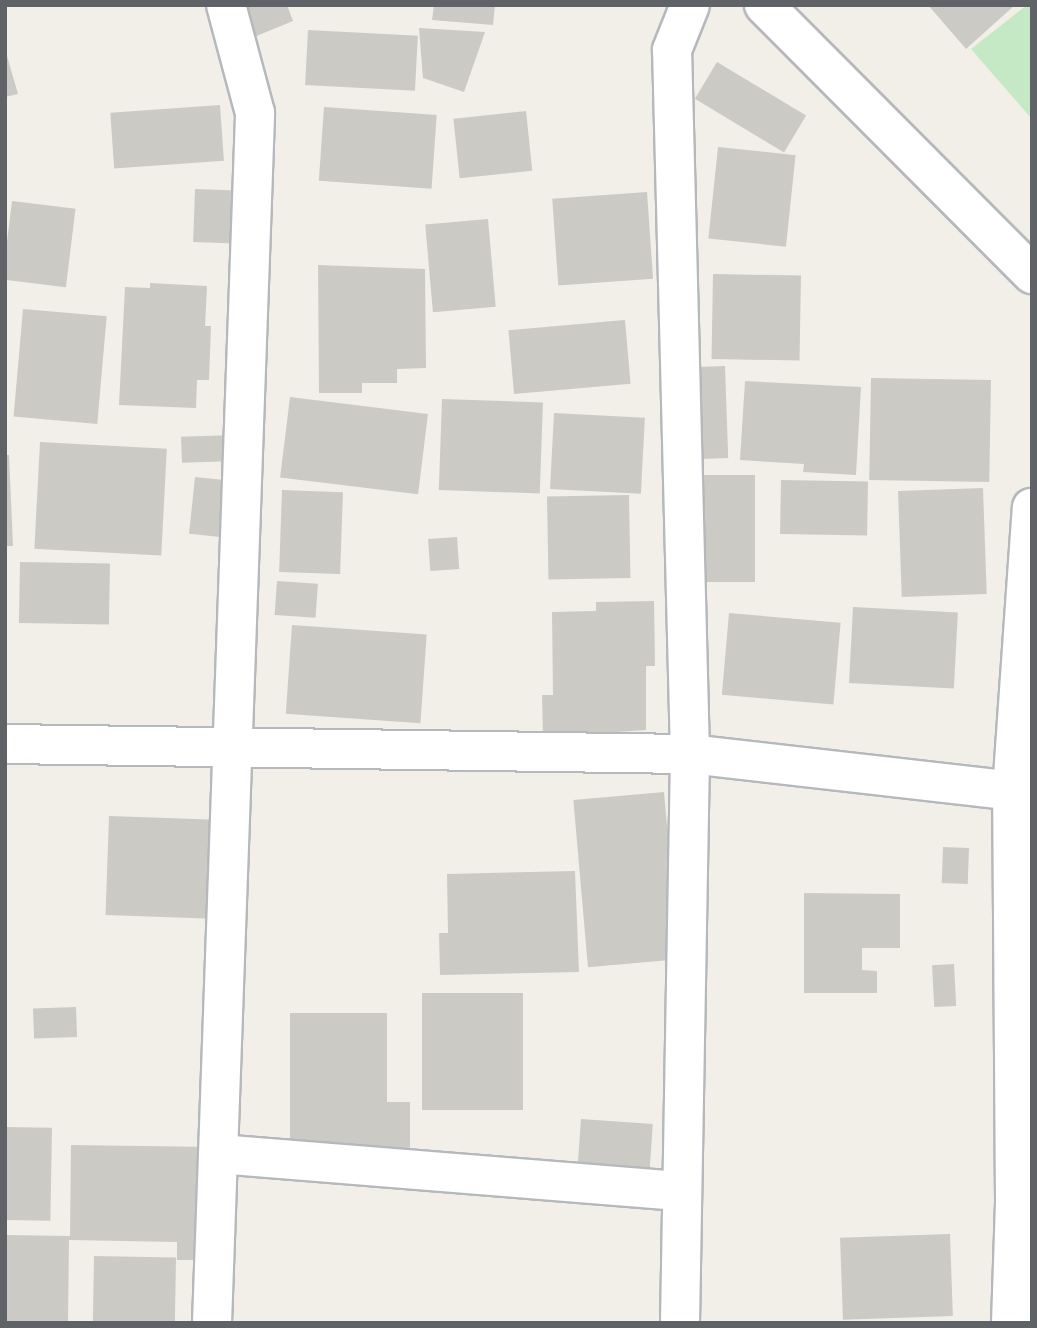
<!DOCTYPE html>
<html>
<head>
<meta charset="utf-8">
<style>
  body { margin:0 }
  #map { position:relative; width:1037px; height:1328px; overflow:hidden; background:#f1efe8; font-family:"Varela Round",sans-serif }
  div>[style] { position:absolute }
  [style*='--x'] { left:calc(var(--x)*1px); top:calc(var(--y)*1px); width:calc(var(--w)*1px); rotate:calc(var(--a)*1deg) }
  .green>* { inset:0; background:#c5e8c5 }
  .building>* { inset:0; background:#cccac5; transform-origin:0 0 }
  .roads { filter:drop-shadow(2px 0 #b5b8bc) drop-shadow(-2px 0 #b5b8bc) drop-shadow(0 2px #b5b8bc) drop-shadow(0 -2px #b5b8bc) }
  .minor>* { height:38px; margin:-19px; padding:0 19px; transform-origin:19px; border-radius:19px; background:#fff }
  span { translate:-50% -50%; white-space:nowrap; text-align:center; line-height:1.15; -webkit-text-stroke:5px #fff; paint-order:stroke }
  .frame { position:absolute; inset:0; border:7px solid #5f6368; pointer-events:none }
</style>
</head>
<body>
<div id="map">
  <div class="green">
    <div style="clip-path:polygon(1027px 5px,1032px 5px,1032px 119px,971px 49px)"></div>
  </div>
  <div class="building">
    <div style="clip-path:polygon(241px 5px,287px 5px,293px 21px,254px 37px)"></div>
    <div style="clip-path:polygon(434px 5px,495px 5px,493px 25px,432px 20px)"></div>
    <div style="clip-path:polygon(928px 5px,1015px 5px,966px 49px)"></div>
    <div style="clip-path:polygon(419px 28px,485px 32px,464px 92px,423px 78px)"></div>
    <div style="left:308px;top:30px;width:110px;height:55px;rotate:3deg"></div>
    <div style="clip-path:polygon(5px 49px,18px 94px,5px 97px)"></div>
    <div style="left:717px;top:62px;width:104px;height:43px;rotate:31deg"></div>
    <div style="left:220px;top:105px;width:56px;height:110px;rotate:86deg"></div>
    <div style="left:324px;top:107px;width:113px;height:74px;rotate:4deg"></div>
    <div style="left:526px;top:111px;width:60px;height:73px;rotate:84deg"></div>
    <div style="left:718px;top:147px;width:78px;height:92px;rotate:6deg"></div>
    <div style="left:195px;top:189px;width:49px;height:53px;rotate:2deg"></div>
    <div style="left:647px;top:192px;width:87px;height:95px;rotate:86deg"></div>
    <div style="left:12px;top:201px;width:64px;height:79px;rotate:7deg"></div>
    <div style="left:488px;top:219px;width:88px;height:63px;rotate:85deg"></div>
    <div style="clip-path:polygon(318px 265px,425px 269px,426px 368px,397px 369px,397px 383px,362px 383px,362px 393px,319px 393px)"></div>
    <div style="left:713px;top:274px;width:88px;height:85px;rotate:1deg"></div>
    <div style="clip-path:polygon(150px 283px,207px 286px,205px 326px,211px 326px,209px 380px,197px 380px,196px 408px,119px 405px,125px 287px,150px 288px)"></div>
    <div style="left:23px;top:309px;width:84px;height:108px;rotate:5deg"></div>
    <div style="left:625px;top:320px;width:64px;height:117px;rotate:85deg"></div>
    <div style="left:725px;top:366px;width:92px;height:35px;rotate:88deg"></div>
    <div style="left:871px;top:378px;width:120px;height:102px;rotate:1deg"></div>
    <div style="clip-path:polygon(745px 381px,861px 387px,856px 475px,803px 472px,804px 464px,740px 460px)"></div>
    <div style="left:290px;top:397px;width:139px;height:81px;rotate:7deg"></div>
    <div style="left:442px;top:399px;width:101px;height:91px;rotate:2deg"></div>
    <div style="left:554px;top:413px;width:91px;height:76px;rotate:3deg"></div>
    <div style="left:234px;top:435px;width:26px;height:53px;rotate:88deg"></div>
    <div style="left:40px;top:442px;width:127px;height:107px;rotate:3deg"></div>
    <div style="clip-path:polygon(5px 455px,9px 455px,13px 546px,5px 546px)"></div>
    <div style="left:703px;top:475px;width:52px;height:107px"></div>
    <div style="left:195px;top:477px;width:46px;height:57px;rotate:6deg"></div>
    <div style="left:781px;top:480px;width:87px;height:54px;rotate:1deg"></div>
    <div style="left:983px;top:488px;width:106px;height:85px;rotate:88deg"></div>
    <div style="left:282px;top:490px;width:61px;height:82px;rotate:2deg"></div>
    <div style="left:629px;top:495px;width:83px;height:82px;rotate:89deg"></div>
    <div style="left:457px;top:537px;width:32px;height:29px;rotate:86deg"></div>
    <div style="left:20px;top:562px;width:90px;height:61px;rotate:1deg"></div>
    <div style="left:277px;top:581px;width:41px;height:34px;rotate:4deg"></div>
    <div style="clip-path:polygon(654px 601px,655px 666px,646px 666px,646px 730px,543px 737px,542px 695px,553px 695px,552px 612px,596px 611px,596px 602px)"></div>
    <div style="left:853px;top:607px;width:105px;height:76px;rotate:3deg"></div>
    <div style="left:729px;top:613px;width:112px;height:82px;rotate:5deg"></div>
    <div style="left:292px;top:625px;width:135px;height:89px;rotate:4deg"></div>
    <div style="left:664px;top:792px;width:168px;height:91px;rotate:85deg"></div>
    <div style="left:109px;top:816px;width:107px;height:99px;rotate:2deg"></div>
    <div style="left:943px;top:847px;width:26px;height:36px;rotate:2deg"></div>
    <div style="clip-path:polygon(575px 871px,579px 972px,440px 975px,439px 933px,448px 933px,447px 874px)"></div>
    <div style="clip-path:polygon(804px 893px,900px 894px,900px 948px,862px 948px,862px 970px,877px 971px,877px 993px,804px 993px)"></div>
    <div style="left:954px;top:964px;width:42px;height:22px;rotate:87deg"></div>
    <div style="left:422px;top:993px;width:101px;height:117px"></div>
    <div style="left:76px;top:1007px;width:30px;height:43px;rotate:88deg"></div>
    <div style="clip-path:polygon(290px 1013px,387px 1013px,387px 1102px,410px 1102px,410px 1155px,290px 1154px)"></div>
    <div style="left:581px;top:1119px;width:72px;height:52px;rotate:4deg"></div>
    <div style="left:5px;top:1127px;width:47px;height:93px;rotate:1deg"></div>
    <div style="clip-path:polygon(71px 1145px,213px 1147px,211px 1260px,177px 1260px,177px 1242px,69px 1240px,68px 1323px,5px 1323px,5px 1235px,70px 1236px)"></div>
    <div style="left:950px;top:1234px;width:82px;height:110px;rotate:88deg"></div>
    <div style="left:94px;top:1256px;width:82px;height:67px;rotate:1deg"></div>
  </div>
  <div class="roads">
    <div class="minor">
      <div style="--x:764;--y:5;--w:380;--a:45.1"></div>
      <div style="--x:5;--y:744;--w:685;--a:0.84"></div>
      <div style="--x:690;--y:754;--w:344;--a:6.5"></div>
      <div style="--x:219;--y:1154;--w:464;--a:4.6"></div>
      <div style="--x:212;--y:1323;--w:1211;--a:-87.96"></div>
      <div style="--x:255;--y:113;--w:112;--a:-105"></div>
      <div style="--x:680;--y:1323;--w:569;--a:-88.99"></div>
      <div style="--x:690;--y:754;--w:704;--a:-91.46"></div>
      <div style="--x:672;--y:50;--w:48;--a:-68.2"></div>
      <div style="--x:1011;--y:1323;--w:122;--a:-88.1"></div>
      <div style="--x:1015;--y:1201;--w:410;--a:-90.4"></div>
      <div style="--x:1012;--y:791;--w:284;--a:-86"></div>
    </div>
  </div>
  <div class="frame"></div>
</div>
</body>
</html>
